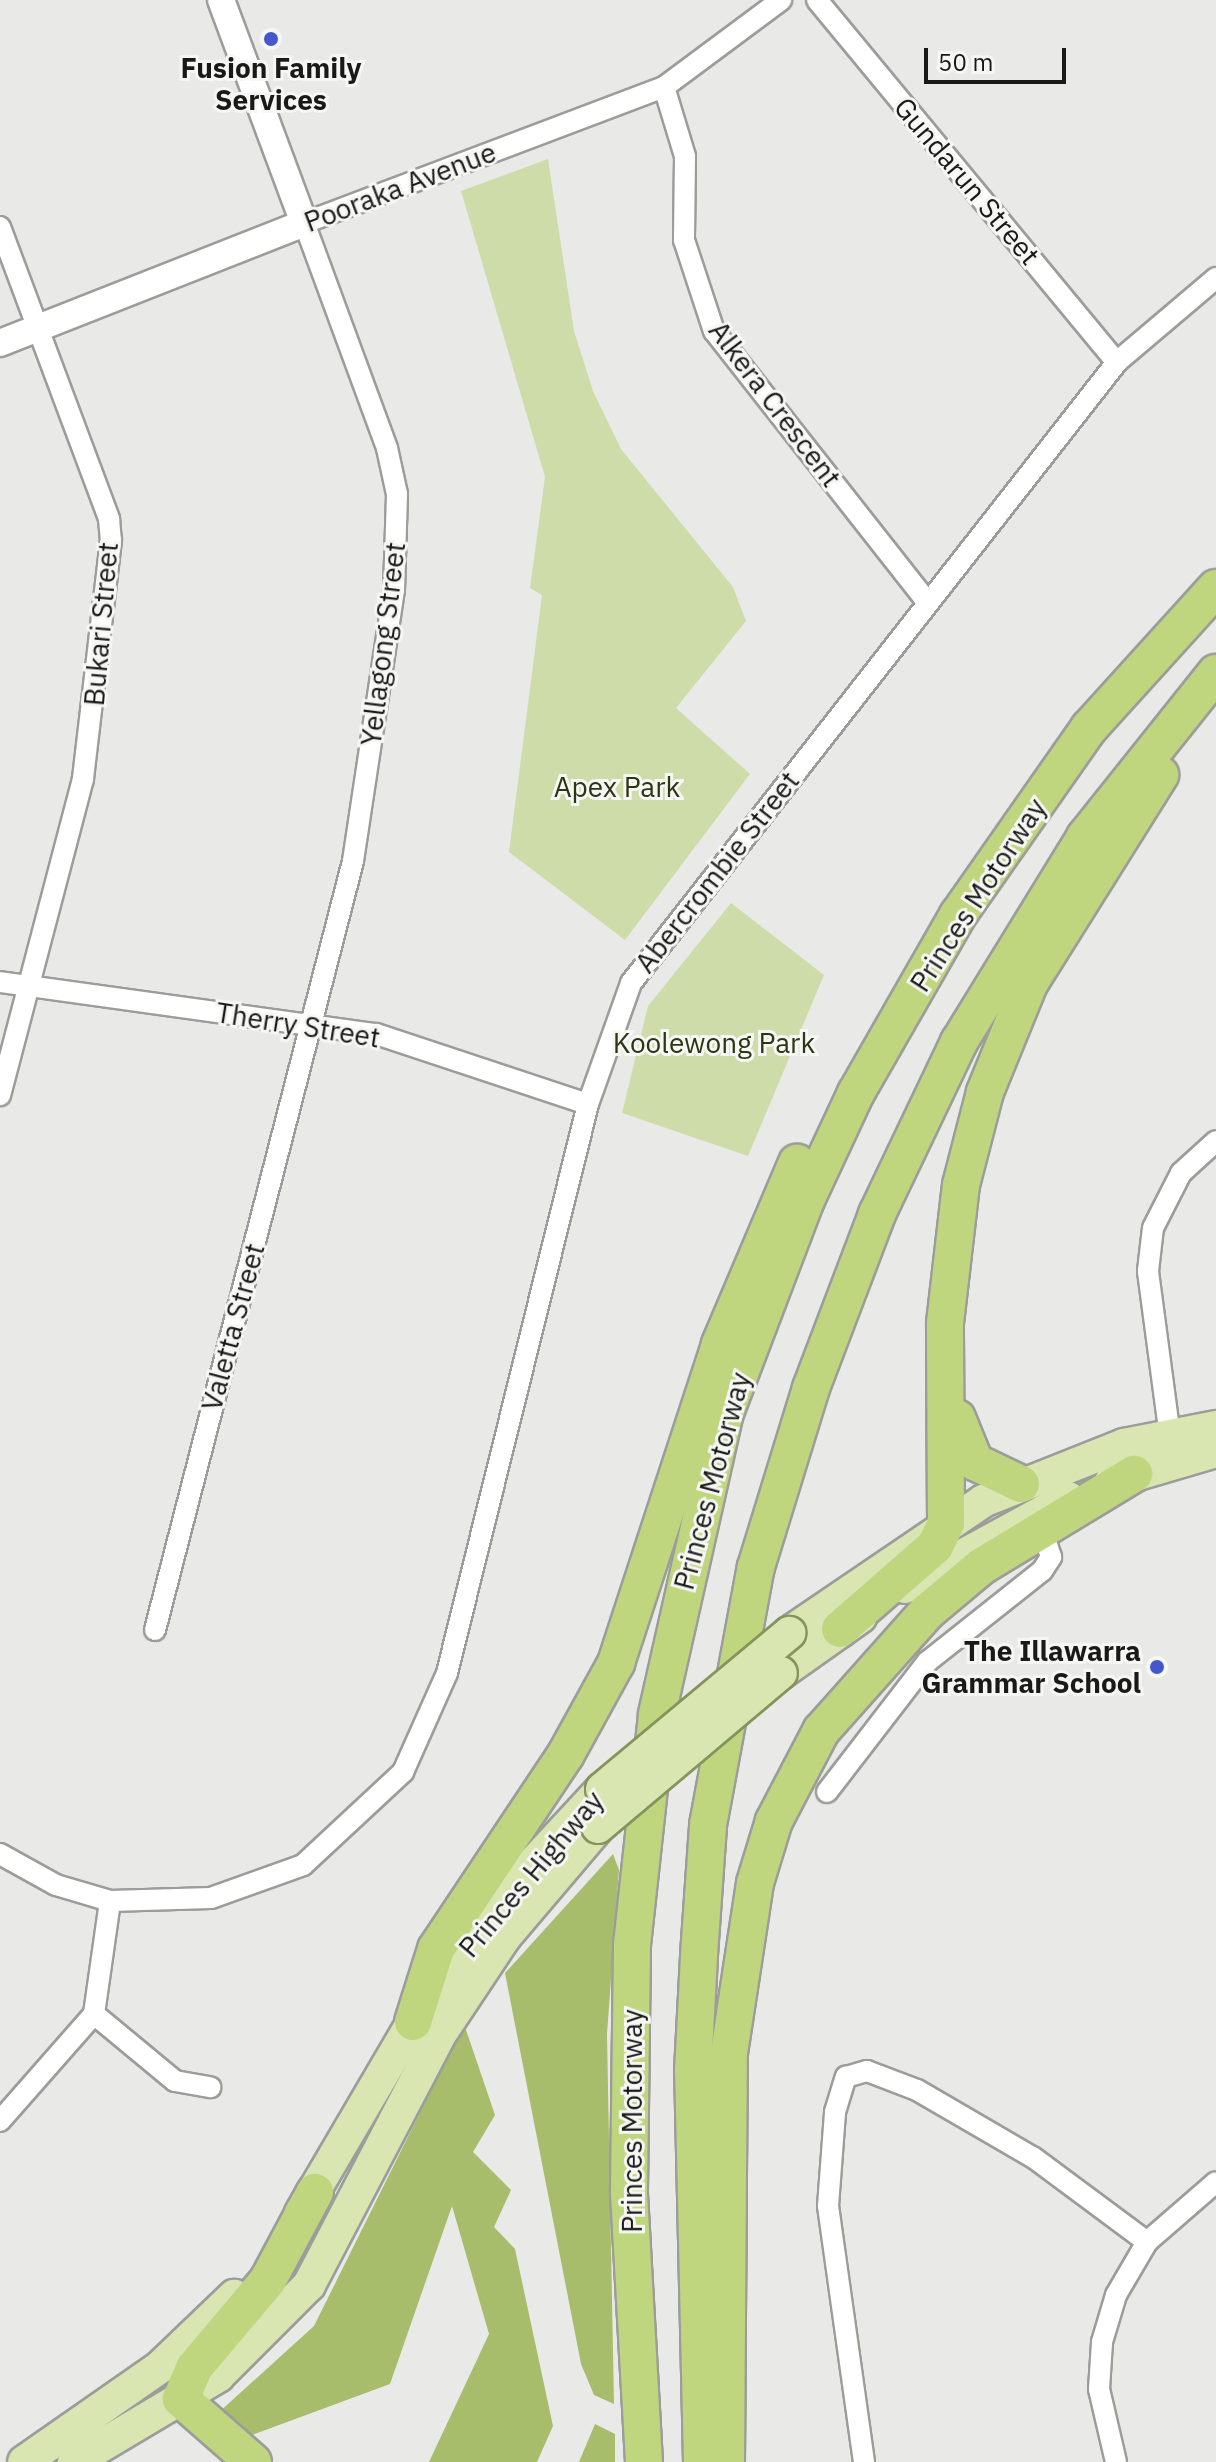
<!DOCTYPE html>
<html>
<head>
<meta charset="utf-8">
<style>
  body { margin:0 }
  #map { position:relative; width:1216px; height:2462px; overflow:hidden; background:#e9eae7; font-family:"IBM Plex Sans",sans-serif }
  div>[style] { position:absolute }
  [style*='--x'] { left:calc(var(--x)*1px); top:calc(var(--y)*1px); width:calc(var(--w)*1px); rotate:calc(var(--a)*1deg) }
  .green>* { inset:0; background:#cedcaa }
  .forest>* { inset:0; background:#a8bd6b }
  .roads { filter:drop-shadow(2px 0 #9c9d9a) drop-shadow(-2px 0 #9c9d9a) drop-shadow(0 2px #9c9d9a) drop-shadow(0 -2px #9c9d9a) }
  .minor>* { height:20px; margin:-10px; padding:0 10px; transform-origin:10px; border-radius:10px; background:#fff }
  .tertiary>* { height:26px; margin:-13px; padding:0 13px; transform-origin:13px; border-radius:13px; background:#fff }
  .primary>* { height:32px; margin:-16px; padding:0 16px; transform-origin:16px; border-radius:16px; background:#d9e6b2 }
  .motorway>* { height:36px; margin:-18px; padding:0 18px; transform-origin:18px; border-radius:18px; background:#bfd67f }
  .bridges { filter:drop-shadow(2px 0 #85945b) drop-shadow(-2px 0 #85945b) drop-shadow(0 2px #85945b) drop-shadow(0 -2px #85945b) }
  .primary-bridge>* { height:32px; margin:-16px; padding:0 16px; transform-origin:16px; border-radius:16px; background:#d9e6b2 }
  .dots>* { width:22px; height:22px; translate:-50% -50%; box-sizing:border-box; border:4px solid #f6f7f4; border-radius:50% }
  span { translate:-50% -50%; white-space:nowrap; text-align:center; line-height:1.15; -webkit-text-stroke:6px #f6f7f4; paint-order:stroke }
  .poi-label { font-size:28px; color:#191a18; font-weight:700 }
  .right { translate:-100% -50%; text-align:right }
  .street-label { font-size:28px; color:#191a18 }
  .park-label { font-size:28px; color:#2d3613 }
  .scale { position:absolute; left:924px; top:48px; width:142px; height:36px; box-sizing:border-box; border:4px solid #191a18; border-top:0; padding-left:10px; font-size:24px; line-height:28px; white-space:nowrap; color:#191a18; -webkit-text-stroke:6px #f6f7f4; paint-order:stroke }
</style>
</head>
<body>
<div id="map">
  <div class="green">
    <div style="clip-path:polygon(548px 159px,574px 331px,593px 391px,621px 449px,733px 587px,746px 621px,676px 708px,750px 774px,625px 940px,509px 852px,542px 595px,530px 588px,545px 477px,461px 191px)"></div>
    <div style="clip-path:polygon(731px 903px,824px 975px,748px 1156px,622px 1113px,648px 1006px)"></div>
  </div>
  <div class="forest">
    <div style="clip-path:polygon(613px 1854px,619px 1870px,607px 2034px,614px 2404px,594px 2395px,581px 2364px,505px 1973px)"></div>
    <div style="clip-path:polygon(464px 2024px,495px 2115px,473px 2152px,511px 2190px,494px 2227px,515px 2249px,553px 2426px,537px 2462px,429px 2462px,489px 2334px,452px 2206px,390px 2384px,244px 2438px,217px 2414px,314px 2326px)"></div>
    <div style="clip-path:polygon(595px 2424px,615px 2434px,615px 2462px,579px 2462px)"></div>
  </div>
  <div class="roads">
    <div class="minor">
      <div style="--x:817;--y:0;--w:470;--a:50.4"></div>
      <div style="--x:664;--y:87;--w:72;--a:73.1"></div>
      <div style="--x:685;--y:156;--w:84;--a:90.7"></div>
      <div style="--x:684;--y:240;--w:96;--a:71.8"></div>
      <div style="--x:714;--y:331;--w:345;--a:51.8"></div>
      <div style="--x:0;--y:227;--w:312;--a:69.5"></div>
      <div style="--x:109;--y:519;--w:21;--a:85"></div>
      <div style="--x:111;--y:540;--w:241;--a:96.7"></div>
      <div style="--x:83;--y:779;--w:327;--a:104.7"></div>
      <div style="--x:0;--y:982;--w:380;--a:7.9"></div>
      <div style="--x:376;--y:1034;--w:223;--a:18.3"></div>
      <div style="--x:1171;--y:1444;--w:175;--a:-97.6"></div>
      <div style="--x:1148;--y:1271;--w:43;--a:-83.4"></div>
      <div style="--x:1153;--y:1228;--w:62;--a:-63"></div>
      <div style="--x:1181;--y:1173;--w:47;--a:-42.4"></div>
      <div style="--x:155;--y:1630;--w:794;--a:-75.56"></div>
      <div style="--x:353;--y:861;--w:274;--a:-81.4"></div>
      <div style="--x:394;--y:590;--w:96;--a:-88.2"></div>
      <div style="--x:397;--y:494;--w:47;--a:-102.3"></div>
      <div style="--x:387;--y:448;--w:240;--a:-110.2"></div>
      <div style="--x:304;--y:223;--w:385;--a:-20.7"></div>
      <div style="--x:664;--y:87;--w:146;--a:-36.6"></div>
      <div style="--x:827;--y:1792;--w:164;--a:-52.4"></div>
      <div style="--x:927;--y:1662;--w:147;--a:-38.4"></div>
      <div style="--x:1042;--y:1571;--w:17;--a:-57"></div>
      <div style="--x:1051;--y:1557;--w:36;--a:-108"></div>
      <div style="--x:0;--y:1854;--w:64;--a:29"></div>
      <div style="--x:56;--y:1885;--w:56;--a:16.5"></div>
      <div style="--x:110;--y:1901;--w:101;--a:-1.7"></div>
      <div style="--x:211;--y:1898;--w:98;--a:-19.7"></div>
      <div style="--x:303;--y:1865;--w:137;--a:-42.9"></div>
      <div style="--x:403;--y:1772;--w:108;--a:-66"></div>
      <div style="--x:447;--y:1673;--w:586;--a:-76.08"></div>
      <div style="--x:588;--y:1104;--w:128;--a:-70.4"></div>
      <div style="--x:631;--y:983;--w:789;--a:-51.95"></div>
      <div style="--x:1117;--y:362;--w:130;--a:-40.3"></div>
      <div style="--x:94;--y:2014;--w:105;--a:39.6"></div>
      <div style="--x:175;--y:2081;--w:36;--a:10"></div>
      <div style="--x:0;--y:2121;--w:142;--a:-48.7"></div>
      <div style="--x:94;--y:2014;--w:114;--a:-81.9"></div>
      <div style="--x:864;--y:2462;--w:259;--a:-98"></div>
      <div style="--x:828;--y:2206;--w:94;--a:-85.7"></div>
      <div style="--x:835;--y:2112;--w:37;--a:-73"></div>
      <div style="--x:846;--y:2077;--w:22;--a:-16"></div>
      <div style="--x:867;--y:2071;--w:53;--a:20.8"></div>
      <div style="--x:917;--y:2090;--w:135;--a:30.2"></div>
      <div style="--x:1034;--y:2158;--w:141;--a:36.6"></div>
      <div style="--x:1116;--y:2462;--w:75;--a:-103.1"></div>
      <div style="--x:1099;--y:2389;--w:47;--a:-86.3"></div>
      <div style="--x:1102;--y:2342;--w:49;--a:-73.4"></div>
      <div style="--x:1116;--y:2295;--w:61;--a:-59.7"></div>
      <div style="--x:1147;--y:2242;--w:91;--a:-41"></div>
    </div>
    <div class="tertiary">
      <div style="--x:0;--y:343;--w:327;--a:-21.5"></div>
      <div style="--x:304;--y:223;--w:238;--a:-110.4"></div>
    </div>
    <div class="primary">
      <div style="--x:1111;--y:1482;--w:109;--a:-16.4"></div>
      <div style="--x:905;--y:1587;--w:186;--a:-28.6"></div>
      <div style="--x:789;--y:1633;--w:235;--a:-34.2"></div>
      <div style="--x:983;--y:1501;--w:152;--a:-21.7"></div>
      <div style="--x:1124;--y:1445;--w:94;--a:-11.1"></div>
      <div style="--x:781;--y:1673;--w:97;--a:-35.3"></div>
      <div style="--x:301;--y:2213;--w:227;--a:-59.6"></div>
      <div style="--x:416;--y:2017;--w:184;--a:-52.9"></div>
      <div style="--x:527;--y:1870;--w:110;--a:-47.2"></div>
      <div style="--x:24;--y:2462;--w:166;--a:-34.9"></div>
      <div style="--x:160;--y:2367;--w:103;--a:-43.8"></div>
      <div style="--x:74;--y:2462;--w:168;--a:-30.8"></div>
      <div style="--x:218;--y:2376;--w:129;--a:-45"></div>
      <div style="--x:309;--y:2285;--w:281;--a:-62.4"></div>
      <div style="--x:439;--y:2036;--w:118;--a:-56.4"></div>
      <div style="--x:504;--y:1938;--w:145;--a:-49.7"></div>
    </div>
    <div class="motorway">
      <div style="--x:957;--y:1418;--w:48;--a:67.8"></div>
      <div style="--x:975;--y:1462;--w:51;--a:25.6"></div>
      <div style="--x:840;--y:1629;--w:126;--a:-41.1"></div>
      <div style="--x:935;--y:1546;--w:25;--a:-64"></div>
      <div style="--x:946;--y:1523;--w:200;--a:-90.3"></div>
      <div style="--x:945;--y:1323;--w:139;--a:-83.4"></div>
      <div style="--x:961;--y:1185;--w:96;--a:-75.5"></div>
      <div style="--x:985;--y:1092;--w:117;--a:-67.8"></div>
      <div style="--x:1029;--y:984;--w:247;--a:-57.9"></div>
      <div style="--x:413;--y:2022;--w:77;--a:-72.5"></div>
      <div style="--x:436;--y:1949;--w:234;--a:-56.3"></div>
      <div style="--x:566;--y:1754;--w:104;--a:-61.2"></div>
      <div style="--x:616;--y:1663;--w:336;--a:-71.9"></div>
      <div style="--x:720;--y:1344;--w:197;--a:-67"></div>
      <div style="--x:253;--y:2462;--w:96;--a:-138.8"></div>
      <div style="--x:181;--y:2399;--w:34;--a:-67"></div>
      <div style="--x:194;--y:2368;--w:115;--a:-49.9"></div>
      <div style="--x:268;--y:2280;--w:100;--a:-61.9"></div>
      <div style="--x:644;--y:2462;--w:271;--a:-93.2"></div>
      <div style="--x:629;--y:2191;--w:246;--a:-89.3"></div>
      <div style="--x:632;--y:1945;--w:232;--a:-83.8"></div>
      <div style="--x:657;--y:1714;--w:309;--a:-77.3"></div>
      <div style="--x:725;--y:1413;--w:228;--a:-69.2"></div>
      <div style="--x:806;--y:1200;--w:118;--a:-65"></div>
      <div style="--x:856;--y:1093;--w:205;--a:-60.2"></div>
      <div style="--x:958;--y:915;--w:228;--a:-55"></div>
      <div style="--x:1089;--y:728;--w:189;--a:-47.8"></div>
      <div style="--x:702;--y:2462;--w:391;--a:-91.3"></div>
      <div style="--x:693;--y:2071;--w:116;--a:-87"></div>
      <div style="--x:699;--y:1955;--w:130;--a:-86"></div>
      <div style="--x:708;--y:1825;--w:262;--a:-79.5"></div>
      <div style="--x:756;--y:1567;--w:187;--a:-72.9"></div>
      <div style="--x:811;--y:1388;--w:186;--a:-69.2"></div>
      <div style="--x:877;--y:1214;--w:191;--a:-64.5"></div>
      <div style="--x:959;--y:1042;--w:241;--a:-58.4"></div>
      <div style="--x:1085;--y:837;--w:210;--a:-51.4"></div>
      <div style="--x:726;--y:2462;--w:409;--a:-89.6"></div>
      <div style="--x:729;--y:2053;--w:172;--a:-81.3"></div>
      <div style="--x:755;--y:1883;--w:65;--a:-73"></div>
      <div style="--x:774;--y:1821;--w:102;--a:-62.4"></div>
      <div style="--x:821;--y:1731;--w:159;--a:-48.3"></div>
      <div style="--x:927;--y:1612;--w:72;--a:-39.9"></div>
      <div style="--x:982;--y:1566;--w:178;--a:-31.2"></div>
    </div>
  </div>
  <div class="bridges">
    <div class="primary-bridge">
      <div style="--x:602;--y:1789;--w:244;--a:-39.8"></div>
      <div style="--x:598;--y:1827;--w:239;--a:-40.1"></div>
    </div>
  </div>
  <div class="dots">
    <div style="left:271px;top:39px;background:#4458cc"></div>
    <div style="left:1157px;top:1667px;background:#4458cc"></div>
  </div>
  <div class="poi-label">
    <span style="left:271px;top:84px">Fusion Family<br>Services</span>
    <span class="right" style="left:1141px;top:1667px">The Illawarra<br>Grammar School</span>
  </div>
  <div class="street-label">
    <span style="left:967px;top:181px;rotate:50deg">Gundarun Street</span>
    <span style="left:400px;top:187px;rotate:-21deg">Pooraka Avenue</span>
    <span style="left:775px;top:404px;rotate:53deg">Alkera Crescent</span>
    <span style="left:101px;top:624px;rotate:-85deg">Bukari Street</span>
    <span style="left:383px;top:644px;rotate:-83deg">Yellagong Street</span>
    <span style="left:717px;top:872px;rotate:-52deg">Abercrombie Street</span>
    <span style="left:978px;top:895px;rotate:-57deg">Princes Motorway</span>
    <span style="left:298px;top:1025px;rotate:9deg">Therry Street</span>
    <span style="left:233px;top:1327px;rotate:-75deg">Valetta Street</span>
    <span style="left:712px;top:1481px;rotate:-75deg">Princes Motorway</span>
    <span style="left:531px;top:1874px;rotate:-50deg">Princes Highway</span>
    <span style="left:632px;top:2121px;rotate:-90deg">Princes Motorway</span>
  </div>
  <div class="park-label">
    <span style="left:617px;top:787px">Apex Park</span>
    <span style="left:714px;top:1043px">Koolewong Park</span>
  </div>
  <div class="scale">50 m</div>
</div>
</body>
</html>
